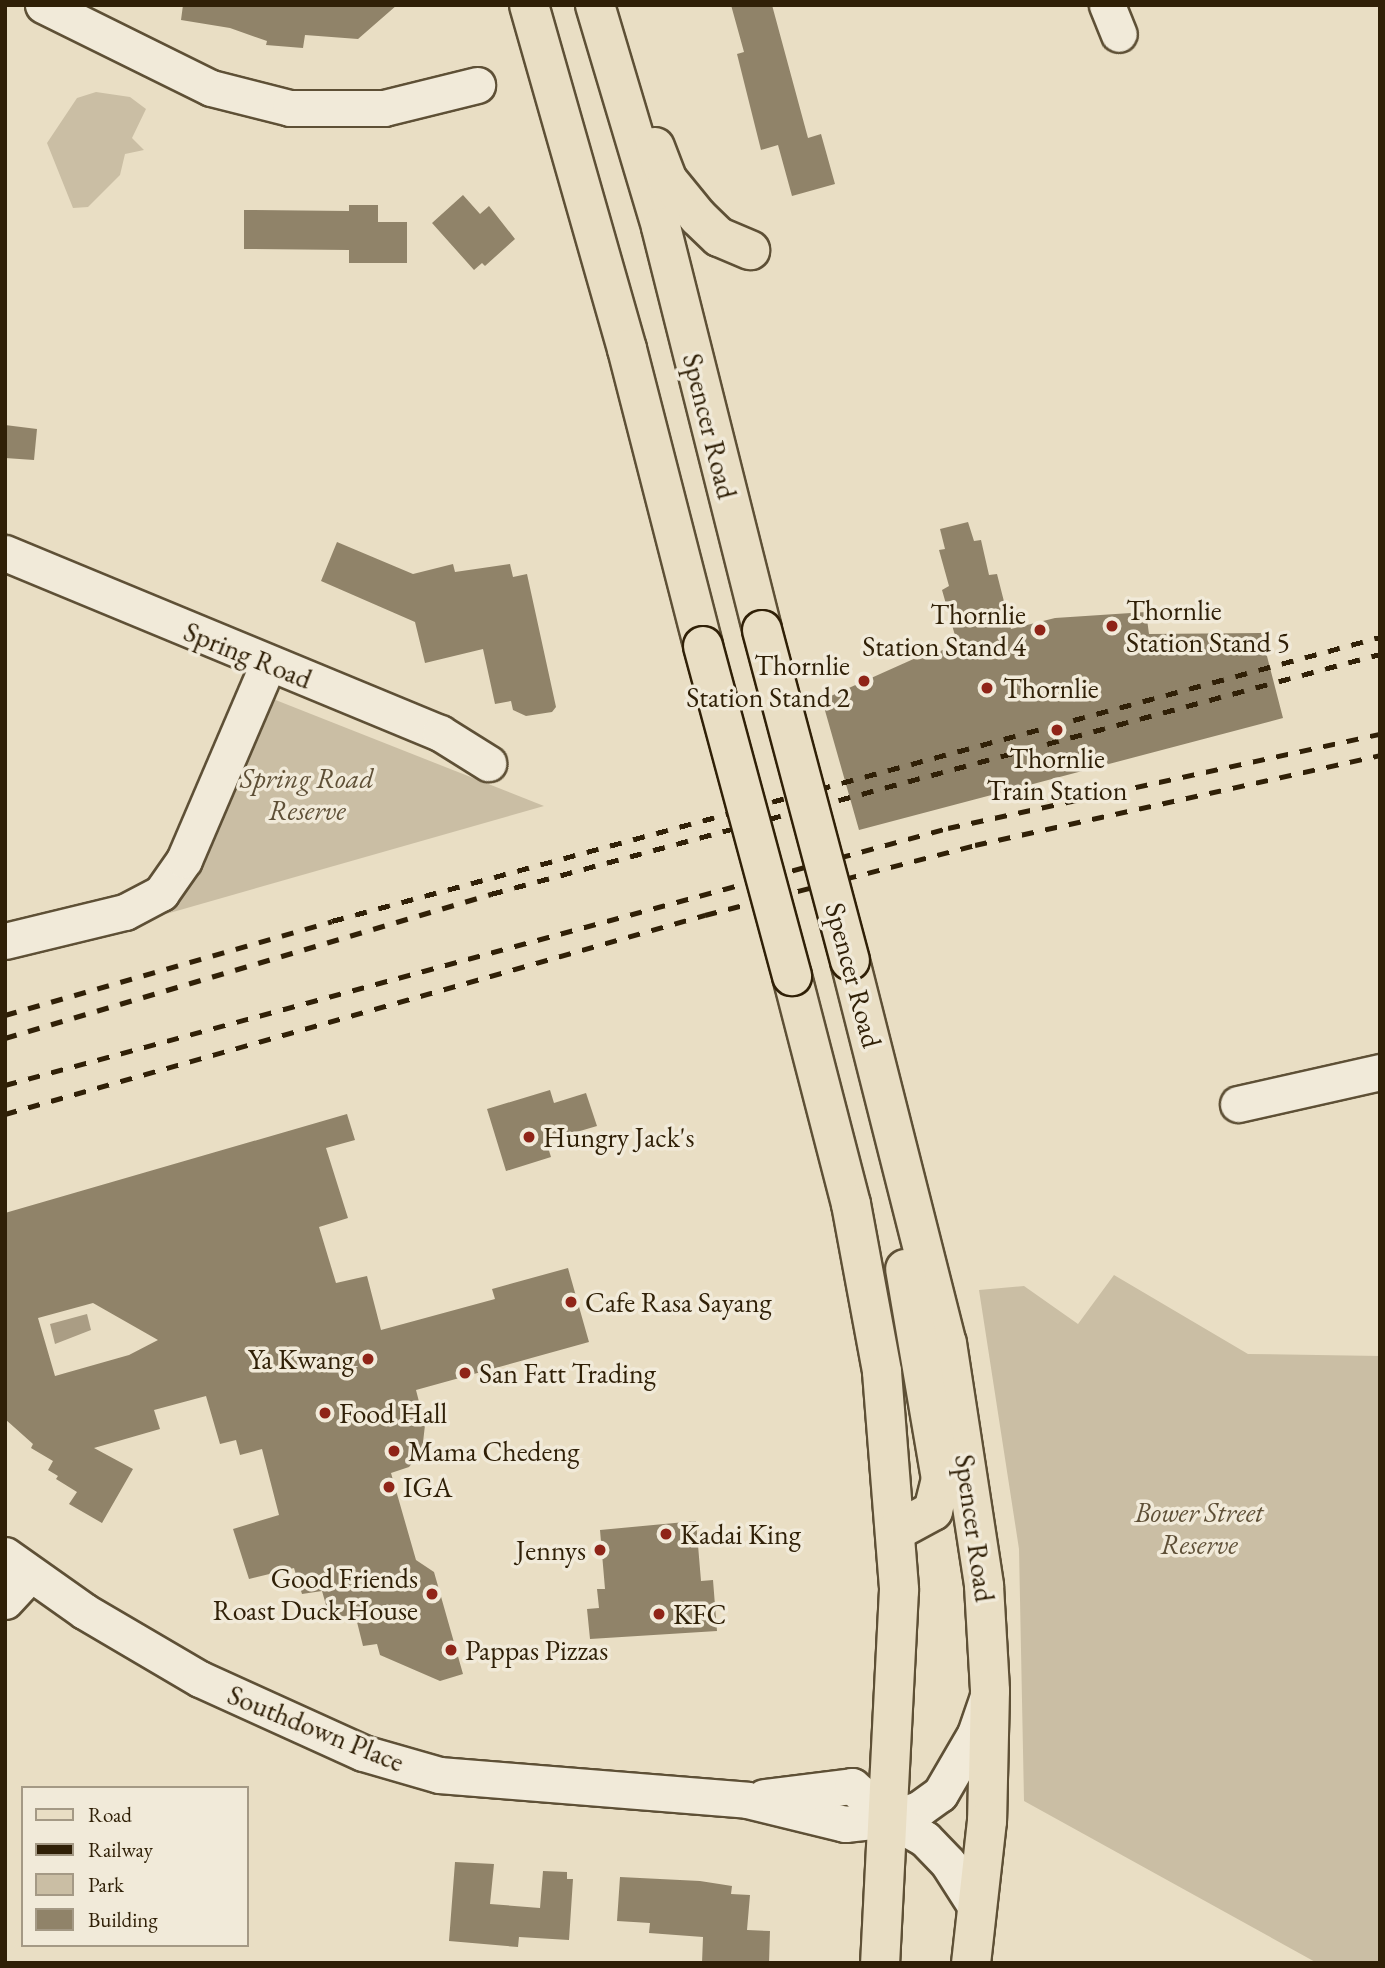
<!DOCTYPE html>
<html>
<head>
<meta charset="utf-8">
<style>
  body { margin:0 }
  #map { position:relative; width:1385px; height:1968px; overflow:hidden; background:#e9dec4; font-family:"EB Garamond",serif }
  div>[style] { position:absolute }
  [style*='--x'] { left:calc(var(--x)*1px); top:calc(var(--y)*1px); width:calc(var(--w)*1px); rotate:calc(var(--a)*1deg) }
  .green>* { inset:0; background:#cabea4 }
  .water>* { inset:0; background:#aa9d84 }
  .building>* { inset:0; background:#908369 }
  .roads { filter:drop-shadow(2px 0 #5e5036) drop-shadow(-2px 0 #5e5036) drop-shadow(0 2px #5e5036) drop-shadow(0 -2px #5e5036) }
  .street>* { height:35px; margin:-17.5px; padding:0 17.5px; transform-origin:17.5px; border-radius:17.5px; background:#f1ead9 }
  .primary>* { height:38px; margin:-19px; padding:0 19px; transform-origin:19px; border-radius:19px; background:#e9dec4 }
  .rail>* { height:5px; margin-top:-2.5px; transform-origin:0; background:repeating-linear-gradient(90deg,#302007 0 12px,transparent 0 24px) }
  .bridges { filter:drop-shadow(2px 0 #302007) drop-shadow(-2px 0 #302007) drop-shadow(0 2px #302007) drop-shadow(0 -2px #302007) }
  .primary-bridge>* { height:38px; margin:-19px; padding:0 19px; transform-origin:19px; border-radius:19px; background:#e9dec4 }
  .dots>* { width:19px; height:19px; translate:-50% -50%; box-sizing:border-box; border:4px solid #f1ead9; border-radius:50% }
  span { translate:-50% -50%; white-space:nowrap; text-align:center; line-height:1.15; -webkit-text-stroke:7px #f1ead9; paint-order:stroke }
  .street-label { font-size:28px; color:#302007 }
  .poi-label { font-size:28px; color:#302007 }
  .left { translate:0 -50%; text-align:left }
  .right { translate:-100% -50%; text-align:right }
  .park-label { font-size:28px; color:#5e4f36; font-style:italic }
  .frame { position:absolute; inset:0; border:7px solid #302007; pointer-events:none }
  .legend { position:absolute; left:21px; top:1786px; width:228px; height:161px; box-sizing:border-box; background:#f1ead9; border:2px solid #a49985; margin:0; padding:9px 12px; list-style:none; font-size:21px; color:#302007 }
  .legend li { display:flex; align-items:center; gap:14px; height:35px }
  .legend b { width:35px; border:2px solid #a49985 }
</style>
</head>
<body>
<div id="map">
  <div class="green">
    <div style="clip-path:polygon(96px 92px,130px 97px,146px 109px,132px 138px,144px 150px,125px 154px,120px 175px,88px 207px,73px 208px,47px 143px,77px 98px)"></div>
    <div style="clip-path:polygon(268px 697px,544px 806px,166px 914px)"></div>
    <div style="clip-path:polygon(1114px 1275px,1248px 1354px,1380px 1356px,1380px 1963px,1317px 1963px,1024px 1801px,1019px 1549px,979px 1290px,1024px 1286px,1078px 1324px)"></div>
  </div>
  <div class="water">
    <div style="clip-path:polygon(87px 1314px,91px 1330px,55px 1344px,50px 1324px)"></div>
  </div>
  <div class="building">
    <div style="clip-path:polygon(183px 5px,397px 5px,358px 39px,305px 35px,303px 48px,266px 45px,267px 41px,230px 28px,181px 20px)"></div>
    <div style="clip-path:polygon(731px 5px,772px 5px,808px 138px,821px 134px,835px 184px,792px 196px,778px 145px,761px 150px,737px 54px,744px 52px)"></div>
    <div style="clip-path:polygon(463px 195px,480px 214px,489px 206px,515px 239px,485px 266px,482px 263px,474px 270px,432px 223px)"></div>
    <div style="clip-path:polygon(349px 205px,378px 205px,378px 222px,407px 222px,407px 263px,349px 263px,349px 250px,244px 249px,244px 210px,349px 211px)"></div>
    <div style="clip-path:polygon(5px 425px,37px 429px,34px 460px,5px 458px)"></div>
    <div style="clip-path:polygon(968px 522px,974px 541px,981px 540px,989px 575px,997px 574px,1011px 629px,1055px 618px,1146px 612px,1149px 634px,1261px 633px,1283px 718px,859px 830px,822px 700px,918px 657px,958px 646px,942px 590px,949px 586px,939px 550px,945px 549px,940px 529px)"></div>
    <div style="clip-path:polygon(337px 542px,413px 574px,453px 564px,455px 572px,510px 564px,513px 577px,527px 574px,556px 707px,552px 712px,526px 716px,513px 710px,511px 701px,495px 704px,483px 649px,425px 663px,415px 622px,321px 581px)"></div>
    <div style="clip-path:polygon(550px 1090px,554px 1103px,586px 1093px,597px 1126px,546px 1141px,551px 1157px,506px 1171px,487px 1109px)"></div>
    <div style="clip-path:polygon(evenodd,347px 1114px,355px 1140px,326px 1148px,348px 1218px,319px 1227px,336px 1283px,367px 1276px,381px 1330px,495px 1299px,492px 1289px,568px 1268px,589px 1342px,416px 1390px,425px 1425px,422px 1451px,409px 1467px,391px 1473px,416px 1560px,434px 1572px,463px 1674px,440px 1681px,380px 1655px,377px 1644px,363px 1646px,355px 1614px,330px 1619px,322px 1591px,302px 1594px,294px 1568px,249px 1579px,233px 1529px,279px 1515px,262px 1449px,240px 1455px,236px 1440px,220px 1444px,206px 1396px,154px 1410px,160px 1429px,94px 1448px,133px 1469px,102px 1523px,69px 1504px,77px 1492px,56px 1479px,58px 1476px,48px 1470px,53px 1461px,31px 1448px,33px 1444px,5px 1419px,5px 1213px,347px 1114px,93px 1303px,158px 1340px,129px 1355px,55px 1376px,38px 1318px,93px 1303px)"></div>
    <div style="clip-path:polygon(696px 1521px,701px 1581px,713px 1580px,717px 1631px,590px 1639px,587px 1609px,599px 1608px,597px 1589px,605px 1589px,600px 1530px)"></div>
    <div style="clip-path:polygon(455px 1862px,494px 1864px,490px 1904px,540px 1908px,543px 1871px,567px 1872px,567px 1879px,573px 1879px,569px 1940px,519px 1937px,518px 1947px,449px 1941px)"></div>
    <div style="clip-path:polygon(620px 1877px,700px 1881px,732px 1886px,731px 1894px,750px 1895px,747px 1930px,770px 1931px,769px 1963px,702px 1963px,703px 1937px,649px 1933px,650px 1923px,617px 1921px)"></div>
  </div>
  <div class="roads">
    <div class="street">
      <div style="--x:43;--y:5;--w:187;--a:26.3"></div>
      <div style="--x:211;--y:88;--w:81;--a:14.2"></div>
      <div style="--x:290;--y:108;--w:94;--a:0"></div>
      <div style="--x:384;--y:108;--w:96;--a:-13.9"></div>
      <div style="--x:1107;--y:5;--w:31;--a:68"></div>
      <div style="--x:5;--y:553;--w:471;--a:22.5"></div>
      <div style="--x:440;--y:733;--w:57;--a:32"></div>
      <div style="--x:5;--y:941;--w:123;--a:-13.6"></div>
      <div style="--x:125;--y:912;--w:41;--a:-27.8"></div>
      <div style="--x:161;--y:893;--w:40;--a:-55.1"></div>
      <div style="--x:184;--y:860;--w:213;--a:-66.8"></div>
      <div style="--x:1238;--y:1104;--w:146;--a:-12.7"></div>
      <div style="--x:5;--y:1555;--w:97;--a:35.3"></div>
      <div style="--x:84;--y:1611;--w:134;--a:30.4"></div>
      <div style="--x:200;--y:1679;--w:179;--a:24.4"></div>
      <div style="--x:363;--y:1753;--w:79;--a:16.1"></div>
      <div style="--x:439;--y:1775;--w:309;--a:4.6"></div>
      <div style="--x:747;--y:1800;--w:101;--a:13.8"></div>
      <div style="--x:845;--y:1824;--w:45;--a:-6.3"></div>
      <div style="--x:890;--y:1819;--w:31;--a:-19"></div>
      <div style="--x:919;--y:1809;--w:26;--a:-36"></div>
      <div style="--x:940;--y:1794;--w:69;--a:-59.7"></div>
      <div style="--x:975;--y:1734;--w:36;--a:-71"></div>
      <div style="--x:5;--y:1601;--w:35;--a:-47"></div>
      <div style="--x:764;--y:1797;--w:89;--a:-7.1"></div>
      <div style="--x:852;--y:1786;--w:50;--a:41"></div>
      <div style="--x:890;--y:1819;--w:40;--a:29.7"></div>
      <div style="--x:925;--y:1839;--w:33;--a:46"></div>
      <div style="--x:948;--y:1863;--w:52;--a:57.5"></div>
    </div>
    <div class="primary">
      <div style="--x:529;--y:5;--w:358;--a:74.1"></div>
      <div style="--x:627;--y:349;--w:307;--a:75.6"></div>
      <div style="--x:595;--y:5;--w:232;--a:73.4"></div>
      <div style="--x:661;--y:227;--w:415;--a:75.9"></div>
      <div style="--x:655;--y:147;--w:34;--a:69"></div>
      <div style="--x:667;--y:179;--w:49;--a:50.8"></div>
      <div style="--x:698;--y:217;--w:29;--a:44"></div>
      <div style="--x:719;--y:237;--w:34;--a:23"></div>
      <div style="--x:850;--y:961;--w:394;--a:75.8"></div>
      <div style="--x:947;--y:1343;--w:246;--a:81.3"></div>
      <div style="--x:984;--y:1586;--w:105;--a:86.7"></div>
      <div style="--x:990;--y:1691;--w:130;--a:91.3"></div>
      <div style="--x:987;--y:1821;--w:143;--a:96.4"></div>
      <div style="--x:792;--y:976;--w:236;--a:75.5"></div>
      <div style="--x:851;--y:1204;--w:171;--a:79.5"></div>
      <div style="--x:882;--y:1372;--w:219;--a:85.5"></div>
      <div style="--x:899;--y:1590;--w:373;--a:92.9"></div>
      <div style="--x:896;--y:1531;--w:42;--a:-28.4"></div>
      <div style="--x:933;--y:1511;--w:33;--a:-76"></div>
      <div style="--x:941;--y:1479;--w:213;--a:-99.7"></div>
    </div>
  </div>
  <div class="rail">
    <div style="--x:5;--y:1015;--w:340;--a:-16"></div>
    <div style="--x:332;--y:921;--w:1086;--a:-15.16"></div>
    <div style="--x:5;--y:1038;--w:507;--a:-16.5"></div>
    <div style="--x:491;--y:894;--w:921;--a:-15.11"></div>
    <div style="--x:5;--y:1085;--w:977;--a:-15.24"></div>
    <div style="--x:948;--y:828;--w:442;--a:-12.3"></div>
    <div style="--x:5;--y:1114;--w:728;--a:-15.87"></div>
    <div style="--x:705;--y:915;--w:279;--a:-14.5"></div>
    <div style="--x:975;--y:845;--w:415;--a:-12.5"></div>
  </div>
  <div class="bridges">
    <div class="primary-bridge">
      <div style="--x:762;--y:630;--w:342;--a:75.1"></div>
      <div style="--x:703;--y:646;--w:342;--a:74.9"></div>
    </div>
  </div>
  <div class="dots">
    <div style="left:1112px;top:626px;background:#8f2418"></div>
    <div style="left:1040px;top:630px;background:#8f2418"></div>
    <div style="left:864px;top:681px;background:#8f2418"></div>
    <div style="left:987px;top:688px;background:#8f2418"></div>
    <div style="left:1057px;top:730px;background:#8f2418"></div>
    <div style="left:529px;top:1137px;background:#8f2418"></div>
    <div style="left:571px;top:1302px;background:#8f2418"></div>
    <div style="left:368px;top:1359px;background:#8f2418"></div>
    <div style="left:465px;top:1373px;background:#8f2418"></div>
    <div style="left:325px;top:1413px;background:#8f2418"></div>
    <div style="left:394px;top:1451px;background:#8f2418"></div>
    <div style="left:389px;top:1487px;background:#8f2418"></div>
    <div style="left:666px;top:1534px;background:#8f2418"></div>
    <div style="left:600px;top:1550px;background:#8f2418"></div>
    <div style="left:432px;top:1594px;background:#8f2418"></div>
    <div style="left:659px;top:1614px;background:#8f2418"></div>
    <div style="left:451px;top:1650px;background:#8f2418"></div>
  </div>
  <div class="street-label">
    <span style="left:710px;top:426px;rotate:76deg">Spencer Road</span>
    <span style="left:248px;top:655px;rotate:22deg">Spring Road</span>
    <span style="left:854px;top:975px;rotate:75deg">Spencer Road</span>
    <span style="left:975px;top:1528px;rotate:82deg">Spencer Road</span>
    <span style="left:316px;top:1728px;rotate:22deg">Southdown Place</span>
  </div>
  <div class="poi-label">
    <span class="left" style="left:1126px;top:626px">Thornlie<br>Station Stand 5</span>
    <span class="right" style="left:1026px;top:630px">Thornlie<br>Station Stand 4</span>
    <span class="right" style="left:850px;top:681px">Thornlie<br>Station Stand 2</span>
    <span class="left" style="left:1003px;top:688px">Thornlie</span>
    <span style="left:1057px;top:774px">Thornlie<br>Train Station</span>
    <span class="left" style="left:543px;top:1137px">Hungry Jack's</span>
    <span class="left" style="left:585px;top:1302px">Cafe Rasa Sayang</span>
    <span class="right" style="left:354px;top:1359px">Ya Kwang</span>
    <span class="left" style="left:479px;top:1373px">San Fatt Trading</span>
    <span class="left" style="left:339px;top:1413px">Food Hall</span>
    <span class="left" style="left:408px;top:1451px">Mama Chedeng</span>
    <span class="left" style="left:403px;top:1487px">IGA</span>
    <span class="left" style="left:680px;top:1534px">Kadai King</span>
    <span class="right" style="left:586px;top:1550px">Jennys</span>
    <span class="right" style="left:418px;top:1594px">Good Friends<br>Roast Duck House</span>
    <span class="left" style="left:673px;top:1614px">KFC</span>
    <span class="left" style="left:465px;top:1650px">Pappas Pizzas</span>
  </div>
  <div class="park-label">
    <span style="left:307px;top:794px">Spring Road<br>Reserve</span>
    <span style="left:1199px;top:1528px">Bower Street<br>Reserve</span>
  </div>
  <div class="frame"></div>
  <ul class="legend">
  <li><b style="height:9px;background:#e9dec4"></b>Road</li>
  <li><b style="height:9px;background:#302007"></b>Railway</li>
  <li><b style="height:19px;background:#cabea4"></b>Park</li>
  <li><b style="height:19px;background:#908369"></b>Building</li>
  </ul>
</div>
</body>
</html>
